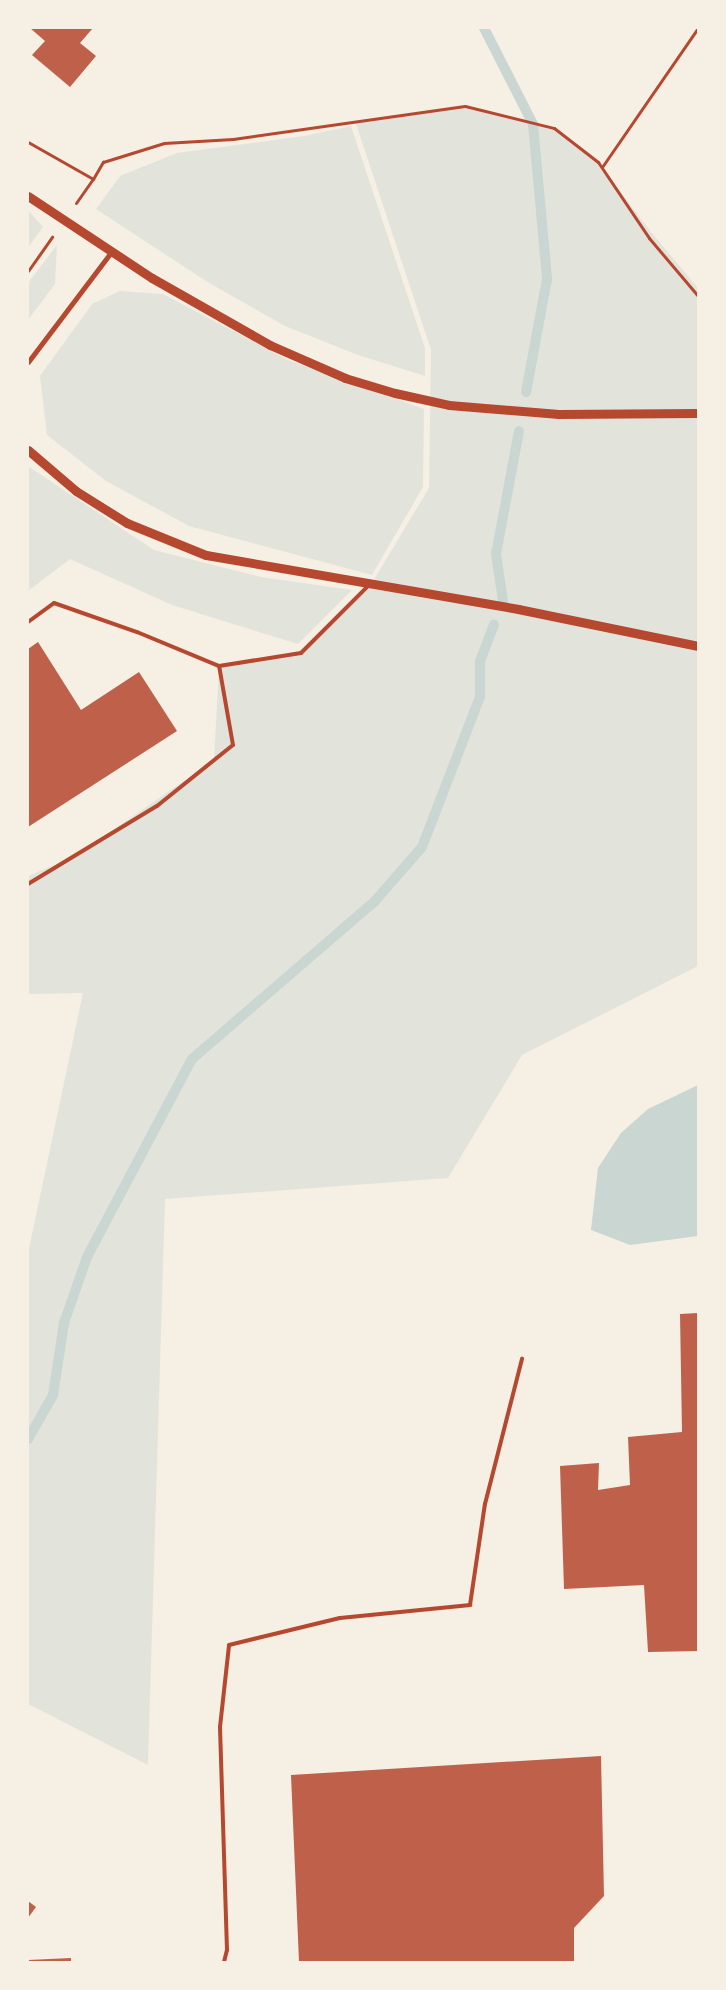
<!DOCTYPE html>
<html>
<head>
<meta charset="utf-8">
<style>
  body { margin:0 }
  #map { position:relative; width:726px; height:1990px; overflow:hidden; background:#f6efe4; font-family:"Titillium Web",sans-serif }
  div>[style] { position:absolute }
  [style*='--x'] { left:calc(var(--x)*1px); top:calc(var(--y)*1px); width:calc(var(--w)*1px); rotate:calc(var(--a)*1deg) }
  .green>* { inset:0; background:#e2e4dc }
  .water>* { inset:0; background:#c9d6d2 }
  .stream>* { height:10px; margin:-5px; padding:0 5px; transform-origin:5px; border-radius:5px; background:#c9d6d2 }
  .building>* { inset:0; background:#bf614a }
  .path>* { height:3px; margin:-1.5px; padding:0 1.5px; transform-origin:1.5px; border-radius:1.5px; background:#b5482f }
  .service>* { height:4px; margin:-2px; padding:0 2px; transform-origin:2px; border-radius:2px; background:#b5482f }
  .minor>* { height:5px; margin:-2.5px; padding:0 2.5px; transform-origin:2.5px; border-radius:2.5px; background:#b5482f }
  .tertiary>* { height:9px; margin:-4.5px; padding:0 4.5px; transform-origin:4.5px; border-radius:4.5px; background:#b5482f }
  span { translate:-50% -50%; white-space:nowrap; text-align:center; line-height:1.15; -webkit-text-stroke:4px #f6efe4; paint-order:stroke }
  .frame { position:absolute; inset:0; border:29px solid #f6efe4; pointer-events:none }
</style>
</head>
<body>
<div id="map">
  <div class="green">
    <div style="clip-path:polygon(465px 106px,554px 128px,598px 162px,651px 232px,698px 288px,698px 966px,522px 1055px,448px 1178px,165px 1199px,148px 1765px,28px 1704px,28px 1253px,83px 993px,28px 994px,28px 876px,74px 857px,214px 760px,219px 666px,301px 653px,372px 583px,429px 488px,431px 350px,355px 121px)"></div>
    <div style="clip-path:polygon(351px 126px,425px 348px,425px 376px,358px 355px,285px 326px,209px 283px,96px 209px,120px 176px,177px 153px,304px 136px)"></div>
    <div style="clip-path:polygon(28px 210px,43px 227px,28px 248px)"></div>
    <div style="clip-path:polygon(57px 245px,55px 284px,28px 320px,28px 283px)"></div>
    <div style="clip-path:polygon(120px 291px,163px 294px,288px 360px,424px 409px,423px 487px,372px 575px,189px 526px,106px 481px,47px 435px,40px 376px,92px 304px)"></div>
    <div style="clip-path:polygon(28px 468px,31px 468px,154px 550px,261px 577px,352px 590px,298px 644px,172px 605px,70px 559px,28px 591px)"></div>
  </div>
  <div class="water">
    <div style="clip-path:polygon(698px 1085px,698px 1236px,630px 1245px,591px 1230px,598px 1168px,621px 1133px,648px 1109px)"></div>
  </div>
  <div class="stream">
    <div style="--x:484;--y:28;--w:108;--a:63"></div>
    <div style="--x:533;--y:124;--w:156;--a:84.8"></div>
    <div style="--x:547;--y:279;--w:115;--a:100.5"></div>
    <div style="--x:503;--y:601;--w:48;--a:-98.5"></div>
    <div style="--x:496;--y:554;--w:125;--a:-79.4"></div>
    <div style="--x:28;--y:1439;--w:51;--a:-60.4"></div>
    <div style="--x:53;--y:1395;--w:73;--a:-81.3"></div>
    <div style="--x:64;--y:1323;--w:70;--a:-70.8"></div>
    <div style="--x:87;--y:1257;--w:224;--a:-62.1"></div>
    <div style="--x:192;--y:1059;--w:242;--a:-40.8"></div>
    <div style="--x:375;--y:901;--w:72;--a:-49"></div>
    <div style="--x:422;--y:847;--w:161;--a:-68.9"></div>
    <div style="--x:480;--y:697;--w:36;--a:-90"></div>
    <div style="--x:480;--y:661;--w:39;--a:-69"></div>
  </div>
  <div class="building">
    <div style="clip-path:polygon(30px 28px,93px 28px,80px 43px,96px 56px,70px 87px,32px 55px,45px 41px)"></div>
    <div style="clip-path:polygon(38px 642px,81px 710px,139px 672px,177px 731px,28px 827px,28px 649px)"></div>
    <div style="clip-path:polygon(698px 1313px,698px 1651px,648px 1652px,644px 1585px,564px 1589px,560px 1466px,599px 1463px,598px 1490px,630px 1485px,628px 1437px,682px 1432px,680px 1314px)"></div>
    <div style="clip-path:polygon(601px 1756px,604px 1896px,574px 1928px,574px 1962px,299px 1962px,291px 1775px)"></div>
    <div style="clip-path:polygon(28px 1901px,36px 1907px,28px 1918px)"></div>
    <div style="clip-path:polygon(71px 1958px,71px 1962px,28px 1962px,28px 1960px)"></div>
  </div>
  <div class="path">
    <div style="--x:28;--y:142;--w:75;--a:29.6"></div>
    <div style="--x:93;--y:179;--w:20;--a:-60"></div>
    <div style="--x:103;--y:162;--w:64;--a:-17.3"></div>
    <div style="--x:164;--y:143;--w:69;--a:-3.3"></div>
    <div style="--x:233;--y:139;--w:234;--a:-8.1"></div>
    <div style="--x:465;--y:106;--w:92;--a:13.9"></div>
    <div style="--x:554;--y:128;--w:56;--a:37.7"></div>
    <div style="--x:598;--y:162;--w:92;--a:56.1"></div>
    <div style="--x:649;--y:238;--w:76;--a:49.8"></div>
    <div style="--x:602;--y:167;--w:169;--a:-55.4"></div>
    <div style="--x:76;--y:203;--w:29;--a:-55"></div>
    <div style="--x:28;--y:271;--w:42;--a:-54.8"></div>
  </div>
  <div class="service">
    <div style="--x:28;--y:622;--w:32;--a:-36"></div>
    <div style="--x:54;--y:603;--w:88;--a:19.3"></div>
    <div style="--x:137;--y:632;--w:89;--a:22.5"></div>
    <div style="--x:219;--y:666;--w:83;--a:-9"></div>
    <div style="--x:301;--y:653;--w:96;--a:-45"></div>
    <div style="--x:28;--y:884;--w:151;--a:-31.2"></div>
    <div style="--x:157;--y:806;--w:97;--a:-38.8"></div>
    <div style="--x:233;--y:745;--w:80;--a:-100"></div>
    <div style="--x:224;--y:1962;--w:12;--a:-76"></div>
    <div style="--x:227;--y:1950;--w:223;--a:-91.8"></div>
    <div style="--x:220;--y:1727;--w:82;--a:-83.7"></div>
    <div style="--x:229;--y:1645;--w:114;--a:-13.7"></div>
    <div style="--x:340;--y:1618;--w:131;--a:-5.7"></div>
    <div style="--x:470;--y:1605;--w:102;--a:-81.6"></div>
    <div style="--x:485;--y:1504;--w:150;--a:-75.7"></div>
  </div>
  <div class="minor">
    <div style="--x:28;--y:362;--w:139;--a:-52.9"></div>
  </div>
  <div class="tertiary">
    <div style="--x:28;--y:196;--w:149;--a:33.5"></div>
    <div style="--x:152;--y:278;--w:136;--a:29.6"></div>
    <div style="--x:270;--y:345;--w:82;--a:23.7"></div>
    <div style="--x:345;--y:378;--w:52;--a:16.7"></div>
    <div style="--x:395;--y:393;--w:55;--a:12.5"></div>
    <div style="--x:449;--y:405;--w:110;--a:4.7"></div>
    <div style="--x:559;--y:414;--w:139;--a:-0.4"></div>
    <div style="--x:28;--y:450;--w:63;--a:40.5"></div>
    <div style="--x:76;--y:491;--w:60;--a:32.1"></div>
    <div style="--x:127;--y:523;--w:85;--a:22.1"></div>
    <div style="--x:206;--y:555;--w:317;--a:9.8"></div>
    <div style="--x:518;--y:609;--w:184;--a:11.6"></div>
  </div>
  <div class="frame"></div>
</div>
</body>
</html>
